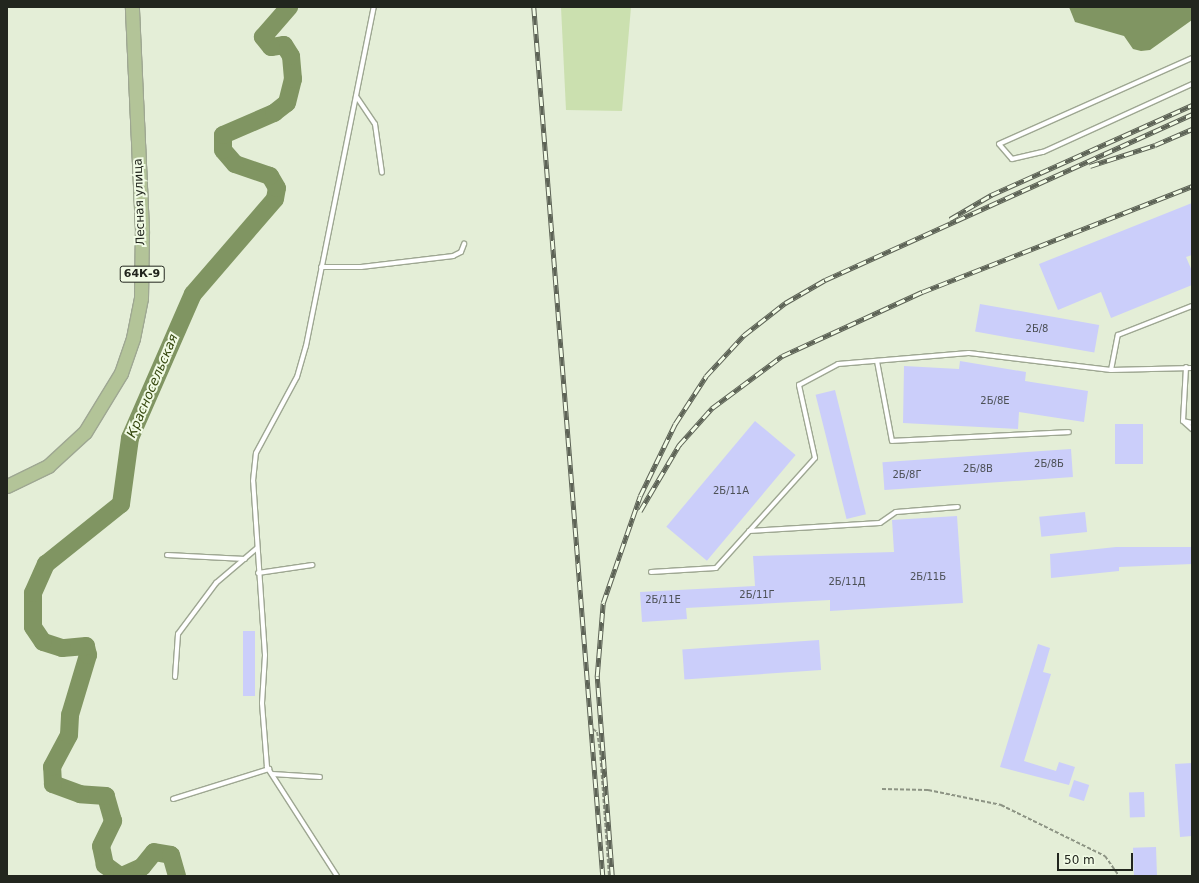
<!DOCTYPE html>
<html>
<head>
<meta charset="utf-8">
<style>
  body { margin:0 }
  #map { position:relative; width:1199px; height:883px; overflow:hidden; background:#e4eed7; font-family:"DejaVu Sans",sans-serif }
  div>[style] { position:absolute }
  [style*='--x'] { left:calc(var(--x)*1px); top:calc(var(--y)*1px); width:calc(var(--w)*1px); rotate:calc(var(--a)*1deg) }
  .green>* { inset:0; background:#cbe0af }
  .water>* { inset:0; background:#809562 }
  .river>* { height:18px; margin:-9px; padding:0 9px; transform-origin:9px; border-radius:9px; background:#809562 }
  .building>* { inset:0; background:#cbcefa; transform-origin:0 0 }
  .path>* { height:2px; margin-top:-1px; transform-origin:0; background:repeating-linear-gradient(90deg,#8d9484 0 4px,transparent 0 6px) }
  .roads { filter:drop-shadow(1px 0 #9ea792) drop-shadow(-1px 0 #9ea792) drop-shadow(0 1px #9ea792) drop-shadow(0 -1px #9ea792) }
  .service>* { height:4px; margin:-2px; padding:0 2px; transform-origin:2px; border-radius:2px; background:#fff }
  .primary>* { height:13px; margin:-6.5px; padding:0 6.5px; transform-origin:6.5px; border-radius:6.5px; background:#b3c498 }
  .rail>* { height:4.5px; margin-top:-2.25px; transform-origin:0; background:repeating-linear-gradient(90deg,#f1fbe5 0 9px,#5d6356 0 18px); box-sizing:border-box; border-block:1px solid #5d6356 }
  span { translate:-50% -50%; white-space:nowrap; text-align:center; line-height:1.15; -webkit-text-stroke:4px #f1fbe5; paint-order:stroke }
  .number-label { font-size:10px; color:#4c5055 }
  .number-label span { -webkit-text-stroke-width:0 }
  .shield-label span { padding:1px 3px; background:#f1fbe5; border:1px solid; border-radius:3px; -webkit-text-stroke-width:0 }
  .shield-label { font-size:11px; color:#22261e; font-weight:700 }
  .street-label { font-size:12px; color:#22261e }
  .water-label { font-size:13px; color:#34470d; font-style:italic }
  .frame { position:absolute; inset:0; border:8px solid #22261e; pointer-events:none }
  .scale { position:absolute; left:1057px; top:853px; width:76px; height:18px; box-sizing:border-box; border:2px solid #22261e; border-top:0; padding-left:5px; font-size:12px; line-height:14px; white-space:nowrap; color:#22261e; -webkit-text-stroke:3px #f1fbe5; paint-order:stroke }
</style>
</head>
<body>
<div id="map">
  <div class="green">
    <div style="clip-path:polygon(561px 7px,631px 7px,622px 111px,566px 110px)"></div>
  </div>
  <div class="water">
    <div style="clip-path:polygon(1069px 7px,1192px 7px,1192px 20px,1150px 50px,1141px 51px,1133px 49px,1124px 36px,1075px 22px)"></div>
  </div>
  <div class="river">
    <div style="--x:120;--y:876;--w:19;--a:-144"></div>
    <div style="--x:105;--y:865;--w:19;--a:-102"></div>
    <div style="--x:101;--y:846;--w:28;--a:-64"></div>
    <div style="--x:113;--y:821;--w:26;--a:-106"></div>
    <div style="--x:106;--y:796;--w:26;--a:-176"></div>
    <div style="--x:80;--y:794;--w:29;--a:-160"></div>
    <div style="--x:53;--y:784;--w:17;--a:-93"></div>
    <div style="--x:52;--y:767;--w:36;--a:-62"></div>
    <div style="--x:69;--y:735;--w:20;--a:-87"></div>
    <div style="--x:70;--y:715;--w:63;--a:-73.3"></div>
    <div style="--x:88;--y:655;--w:9;--a:-103"></div>
    <div style="--x:86;--y:646;--w:24;--a:175"></div>
    <div style="--x:62;--y:648;--w:20;--a:-162"></div>
    <div style="--x:43;--y:642;--w:18;--a:-124"></div>
    <div style="--x:33;--y:627;--w:34;--a:-90"></div>
    <div style="--x:33;--y:593;--w:32;--a:-66"></div>
    <div style="--x:46;--y:564;--w:96;--a:-38.7"></div>
    <div style="--x:121;--y:504;--w:67;--a:-82.2"></div>
    <div style="--x:130;--y:438;--w:157;--a:-66.4"></div>
    <div style="--x:193;--y:294;--w:125;--a:-49.2"></div>
    <div style="--x:275;--y:199;--w:11;--a:-80"></div>
    <div style="--x:277;--y:188;--w:14;--a:-120"></div>
    <div style="--x:270;--y:176;--w:37;--a:-161"></div>
    <div style="--x:235;--y:164;--w:18;--a:-131"></div>
    <div style="--x:223;--y:150;--w:15;--a:-90"></div>
    <div style="--x:223;--y:135;--w:56;--a:-23.3"></div>
    <div style="--x:274;--y:113;--w:16;--a:-38"></div>
    <div style="--x:287;--y:103;--w:25;--a:-76"></div>
    <div style="--x:293;--y:79;--w:23;--a:-95"></div>
    <div style="--x:291;--y:56;--w:13;--a:-122"></div>
    <div style="--x:284;--y:45;--w:13;--a:171"></div>
    <div style="--x:271;--y:47;--w:13;--a:-129"></div>
    <div style="--x:263;--y:37;--w:40;--a:-49"></div>
    <div style="--x:122;--y:876;--w:22;--a:-24"></div>
    <div style="--x:142;--y:867;--w:19;--a:-51"></div>
    <div style="--x:154;--y:852;--w:17;--a:10"></div>
    <div style="--x:171;--y:855;--w:22;--a:74"></div>
  </div>
  <div class="building">
    <div style="clip-path:polygon(1192px 203px,1192px 255px,1186px 257px,1192px 271px,1192px 285px,1111px 318px,1101px 292px,1058px 310px,1039px 264px)"></div>
    <div style="left:980px;top:304px;width:121px;height:28px;rotate:10deg"></div>
    <div style="clip-path:polygon(960px 361px,1026px 372px,1025px 381px,1088px 391px,1084px 422px,1019px 412px,1018px 429px,903px 423px,904px 366px,959px 369px)"></div>
    <div style="left:835px;top:390px;width:128px;height:20px;rotate:76deg"></div>
    <div style="left:755px;top:421px;width:53px;height:138px;rotate:40deg"></div>
    <div style="left:1115px;top:424px;width:28px;height:40px"></div>
    <div style="left:1071px;top:449px;width:28px;height:189px;rotate:86deg"></div>
    <div style="left:1085px;top:512px;width:20px;height:46px;rotate:84deg"></div>
    <div style="clip-path:polygon(957px 516px,963px 603px,830px 611px,830px 600px,686px 608px,687px 619px,642px 622px,640px 592px,755px 586px,753px 556px,894px 552px,892px 520px)"></div>
    <div style="clip-path:polygon(1116px 547px,1192px 547px,1192px 564px,1119px 567px,1119px 571px,1051px 578px,1050px 554px)"></div>
    <div style="left:243px;top:631px;width:12px;height:65px"></div>
    <div style="left:819px;top:640px;width:30px;height:137px;rotate:86deg"></div>
    <div style="clip-path:polygon(1038px 644px,1050px 648px,1043px 672px,1051px 674px,1024px 761px,1056px 771px,1059px 762px,1075px 767px,1069px 785px,1000px 767px)"></div>
    <div style="clip-path:polygon(1192px 763px,1192px 836px,1180px 837px,1175px 764px)"></div>
    <div style="left:1074px;top:780px;width:16px;height:17px;rotate:18deg"></div>
    <div style="left:1144px;top:792px;width:25px;height:15px;rotate:88deg"></div>
    <div style="left:1156px;top:847px;width:29px;height:23px;rotate:88deg"></div>
  </div>
  <div class="path">
    <div style="--x:593;--y:729;--w:5;--a:37"></div>
    <div style="--x:597;--y:732;--w:19;--a:81"></div>
    <div style="--x:600;--y:751;--w:125;--a:85.9"></div>
    <div style="--x:882;--y:789;--w:46;--a:1.2"></div>
    <div style="--x:928;--y:790;--w:75;--a:11.6"></div>
    <div style="--x:1001;--y:805;--w:116;--a:26.1"></div>
    <div style="--x:1105;--y:856;--w:24;--a:55"></div>
  </div>
  <div class="roads">
    <div class="service">
      <div style="--x:1192;--y:58;--w:211;--a:156"></div>
      <div style="--x:999;--y:144;--w:20;--a:49"></div>
      <div style="--x:1012;--y:159;--w:32;--a:-13"></div>
      <div style="--x:1043;--y:152;--w:164;--a:-24.5"></div>
      <div style="--x:356;--y:96;--w:34;--a:56"></div>
      <div style="--x:375;--y:124;--w:49;--a:81.9"></div>
      <div style="--x:321;--y:267;--w:40;--a:0"></div>
      <div style="--x:361;--y:267;--w:93;--a:-6.8"></div>
      <div style="--x:453;--y:256;--w:9;--a:-27"></div>
      <div style="--x:461;--y:252;--w:9;--a:-69"></div>
      <div style="--x:877;--y:361;--w:81;--a:79.4"></div>
      <div style="--x:892;--y:441;--w:177;--a:-2.9"></div>
      <div style="--x:1111;--y:370;--w:36;--a:-79"></div>
      <div style="--x:1118;--y:335;--w:79;--a:-21.4"></div>
      <div style="--x:1183;--y:421;--w:54;--a:-86.8"></div>
      <div style="--x:1183;--y:421;--w:12;--a:42"></div>
      <div style="--x:1183;--y:421;--w:9;--a:13"></div>
      <div style="--x:749;--y:531;--w:131;--a:-3.5"></div>
      <div style="--x:880;--y:523;--w:19;--a:-35"></div>
      <div style="--x:896;--y:512;--w:62;--a:-4.6"></div>
      <div style="--x:167;--y:555;--w:78;--a:2.9"></div>
      <div style="--x:651;--y:572;--w:65;--a:-3.5"></div>
      <div style="--x:716;--y:568;--w:148;--a:-48"></div>
      <div style="--x:815;--y:458;--w:75;--a:-102.4"></div>
      <div style="--x:799;--y:385;--w:44;--a:-28.3"></div>
      <div style="--x:838;--y:364;--w:131;--a:-4.8"></div>
      <div style="--x:969;--y:353;--w:143;--a:6.8"></div>
      <div style="--x:1111;--y:370;--w:81;--a:-1.4"></div>
      <div style="--x:258;--y:573;--w:55;--a:-8.4"></div>
      <div style="--x:175;--y:677;--w:43;--a:-86"></div>
      <div style="--x:178;--y:634;--w:64;--a:-53.3"></div>
      <div style="--x:216;--y:583;--w:54;--a:-40.5"></div>
      <div style="--x:272;--y:774;--w:48;--a:3.6"></div>
      <div style="--x:173;--y:799;--w:101;--a:-17.4"></div>
      <div style="--x:337;--y:876;--w:130;--a:-122.7"></div>
      <div style="--x:267;--y:767;--w:64;--a:-94.5"></div>
      <div style="--x:262;--y:703;--w:48;--a:-86.4"></div>
      <div style="--x:265;--y:655;--w:174;--a:-93.9"></div>
      <div style="--x:253;--y:481;--w:28;--a:-84"></div>
      <div style="--x:256;--y:453;--w:86;--a:-61.7"></div>
      <div style="--x:297;--y:377;--w:32;--a:-74"></div>
      <div style="--x:306;--y:346;--w:346;--a:-78.7"></div>
    </div>
    <div class="primary">
      <div style="--x:7;--y:486;--w:46;--a:-26"></div>
      <div style="--x:48;--y:466;--w:50;--a:-42.6"></div>
      <div style="--x:85;--y:432;--w:69;--a:-58.6"></div>
      <div style="--x:121;--y:373;--w:37;--a:-71"></div>
      <div style="--x:133;--y:338;--w:41;--a:-78.7"></div>
      <div style="--x:141;--y:298;--w:68;--a:-89.2"></div>
      <div style="--x:142;--y:230;--w:223;--a:-92.6"></div>
    </div>
  </div>
  <div class="rail">
    <div style="--x:534;--y:7;--w:872;--a:85.46"></div>
    <div style="--x:1090;--y:166;--w:68;--a:-17.9"></div>
    <div style="--x:1155;--y:145;--w:40;--a:-23.4"></div>
    <div style="--x:950;--y:219;--w:48;--a:-30.3"></div>
    <div style="--x:991;--y:195;--w:220;--a:-24.1"></div>
    <div style="--x:640;--y:511;--w:77;--a:-59.4"></div>
    <div style="--x:679;--y:445;--w:50;--a:-48.3"></div>
    <div style="--x:712;--y:408;--w:87;--a:-36.6"></div>
    <div style="--x:782;--y:356;--w:154;--a:-24.6"></div>
    <div style="--x:922;--y:292;--w:290;--a:-21.4"></div>
    <div style="--x:612;--y:876;--w:201;--a:-94.3"></div>
    <div style="--x:597;--y:676;--w:73;--a:-85.3"></div>
    <div style="--x:603;--y:603;--w:113;--a:-70.9"></div>
    <div style="--x:640;--y:496;--w:80;--a:-64.1"></div>
    <div style="--x:675;--y:424;--w:57;--a:-57.1"></div>
    <div style="--x:706;--y:376;--w:56;--a:-47.2"></div>
    <div style="--x:744;--y:335;--w:52;--a:-38"></div>
    <div style="--x:785;--y:303;--w:46;--a:-29.9"></div>
    <div style="--x:825;--y:280;--w:403;--a:-24.3"></div>
  </div>
  <div class="number-label">
    <span style="left:1037px;top:329px">2Б/8</span>
    <span style="left:995px;top:401px">2Б/8Е</span>
    <span style="left:1049px;top:464px">2Б/8Б</span>
    <span style="left:978px;top:469px">2Б/8В</span>
    <span style="left:907px;top:475px">2Б/8Г</span>
    <span style="left:731px;top:491px">2Б/11А</span>
    <span style="left:928px;top:577px">2Б/11Б</span>
    <span style="left:847px;top:582px">2Б/11Д</span>
    <span style="left:757px;top:595px">2Б/11Г</span>
    <span style="left:663px;top:600px">2Б/11Е</span>
  </div>
  <div class="shield-label">
    <span style="left:142px;top:274px">64К-9</span>
  </div>
  <div class="street-label">
    <span style="left:140px;top:202px;rotate:-92deg">Лесная улица</span>
  </div>
  <div class="water-label">
    <span style="left:153px;top:386px;rotate:-67deg">Красносельская</span>
  </div>
  <div class="frame"></div>
  <div class="scale">50 m</div>
</div>
</body>
</html>
